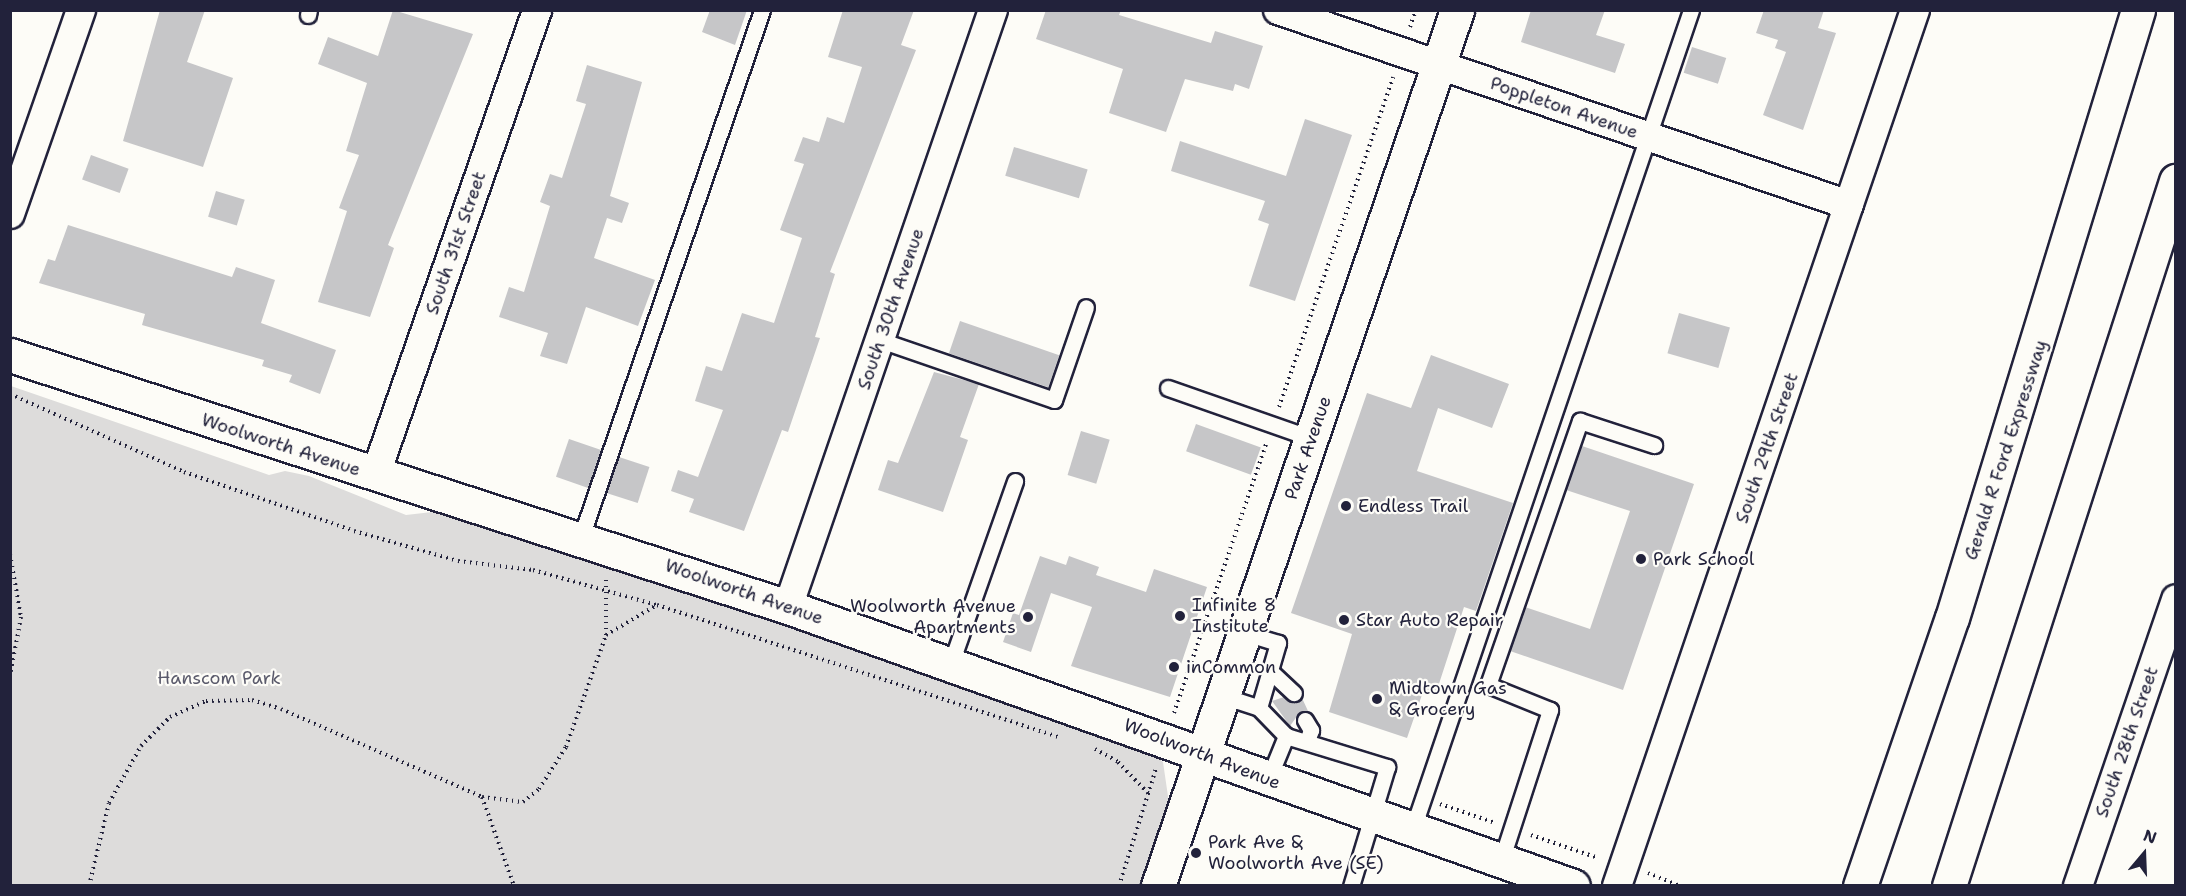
<!DOCTYPE html>
<html>
<head>
<meta charset="utf-8">
<style>
  body { margin:0 }
  #map { position:relative; width:2186px; height:896px; overflow:hidden; background:#fdfcf7; font-family:"Shantell Sans",sans-serif }
  div>[style] { position:absolute }
  [style*='--x'] { left:calc(var(--x)*1px); top:calc(var(--y)*1px); width:calc(var(--w)*1px); rotate:calc(var(--a)*1deg) }
  .green>* { inset:0; background:#dddcdb }
  .building>* { inset:0; background:#c6c6c8; transform-origin:0 0 }
  .path>* { height:4px; margin-top:-2px; transform-origin:0; background:repeating-linear-gradient(90deg,#22223b 0 1.5px,transparent 0 6px) }
  .roads { filter:drop-shadow(2px 0 #22223b) drop-shadow(-2px 0 #22223b) drop-shadow(0 2px #22223b) drop-shadow(0 -2px #22223b) }
  .lane>* { height:15px; margin:-7.5px; padding:0 7.5px; transform-origin:7.5px; border-radius:7.5px; background:#fdfcf7 }
  .street>* { height:28px; margin:-14px; padding:0 14px; transform-origin:14px; border-radius:14px; background:#fdfcf7 }
  .secondary>* { height:33px; margin:-16.5px; padding:0 16.5px; transform-origin:16.5px; border-radius:16.5px; background:#fdfcf7 }
  .highway>* { height:33px; margin:-16.5px; padding:0 16.5px; transform-origin:16.5px; border-radius:16.5px; background:#fdfcf7 }
  .dots>* { width:16px; height:16px; translate:-50% -50%; box-sizing:border-box; border:3px solid #fdfcf7; border-radius:50% }
  span { translate:-50% -50%; white-space:nowrap; text-align:center; line-height:1.15; -webkit-text-stroke:4.5px #fdfcf7; paint-order:stroke }
  .street-label { font-size:18px; color:#22223b }
  .poi-label { font-size:18px; color:#22223b }
  .left { translate:0 -50%; text-align:left }
  .right { translate:-100% -50%; text-align:right }
  .park-label { font-size:18px; color:#5a5a6b }
  .frame { position:absolute; inset:0; border:12px solid #22223b; pointer-events:none }
  .north { position:absolute; left:2114px; top:824px; width:60px; height:60px; -webkit-text-stroke:4px #fdfcf7; paint-order:stroke; rotate:19deg; font-size:16px; font-weight:700; line-height:24px; text-align:center; color:#22223b }
  .north::after { content:''; display:block; margin:auto; width:21px; height:27px; background:#22223b; clip-path:polygon(50% 0,100% 100%,50% 72%,0 100%) }
</style>
</head>
<body>
<div id="map">
  <div class="green">
    <div style="clip-path:polygon(11px 386px,269px 475px,285px 471px,309px 476px,406px 515px,441px 511px,608px 562px,610px 568px,722px 605px,727px 601px,1152px 751px,1163px 762px,1170px 810px,1148px 885px,11px 886px)"></div>
  </div>
  <div class="building">
    <div style="clip-path:polygon(160px 10px,205px 10px,187px 62px,233px 78px,203px 167px,123px 141px)"></div>
    <div style="clip-path:polygon(393px 10px,473px 34px,388px 245px,394px 248px,370px 317px,318px 302px,347px 211px,339px 208px,359px 155px,346px 151px,367px 83px,318px 64px,328px 37px,378px 56px)"></div>
    <div style="clip-path:polygon(710px 10px,747px 10px,735px 45px,702px 32px)"></div>
    <div style="clip-path:polygon(843px 10px,914px 10px,901px 45px,916px 50px,830px 272px,835px 274px,815px 337px,820px 338px,788px 432px,782px 430px,744px 531px,689px 512px,694px 499px,671px 491px,678px 470px,698px 477px,723px 410px,695px 401px,706px 366px,722px 371px,742px 313px,774px 323px,802px 238px,780px 230px,804px 164px,794px 161px,803px 137px,819px 142px,827px 117px,844px 123px,862px 67px,828px 57px)"></div>
    <div style="clip-path:polygon(1046px 10px,1121px 10px,1119px 15px,1211px 43px,1215px 31px,1263px 46px,1249px 89px,1235px 84px,1233px 91px,1185px 79px,1166px 132px,1109px 113px,1123px 69px,1036px 39px)"></div>
    <div style="clip-path:polygon(1531px 10px,1605px 10px,1596px 35px,1625px 44px,1615px 73px,1521px 42px)"></div>
    <div style="clip-path:polygon(1764px 10px,1824px 10px,1818px 28px,1836px 33px,1803px 130px,1763px 115px,1786px 52px,1775px 48px,1778px 40px,1756px 33px)"></div>
    <div style="left:1692px;top:47px;width:36px;height:27px;rotate:18deg"></div>
    <div style="clip-path:polygon(587px 65px,642px 82px,610px 196px,629px 203px,622px 223px,607px 218px,594px 258px,655px 280px,638px 326px,586px 307px,567px 364px,540px 356px,548px 333px,499px 317px,509px 287px,524px 292px,550px 206px,540px 202px,550px 174px,562px 178px,586px 104px,576px 101px)"></div>
    <div style="clip-path:polygon(1305px 119px,1352px 135px,1295px 301px,1249px 286px,1269px 224px,1258px 220px,1265px 201px,1171px 171px,1180px 141px,1286px 176px)"></div>
    <div style="left:1014px;top:147px;width:77px;height:30px;rotate:17deg"></div>
    <div style="left:91px;top:155px;width:40px;height:26px;rotate:20deg"></div>
    <div style="left:216px;top:191px;width:30px;height:27px;rotate:17deg"></div>
    <div style="clip-path:polygon(68px 225px,232px 277px,236px 267px,275px 280px,261px 323px,336px 350px,320px 394px,289px 382px,292px 375px,262px 366px,264px 360px,142px 325px,145px 314px,39px 283px,48px 259px,55px 261px)"></div>
    <div style="left:1679px;top:313px;width:53px;height:42px;rotate:16deg"></div>
    <div style="left:960px;top:321px;width:105px;height:34px;rotate:19deg"></div>
    <div style="clip-path:polygon(1431px 355px,1509px 384px,1492px 428px,1438px 408px,1417px 471px,1513px 503px,1476px 611px,1464px 607px,1436px 693px,1424px 689px,1407px 738px,1329px 712px,1352px 634px,1291px 613px,1367px 393px,1411px 408px)"></div>
    <div style="clip-path:polygon(934px 372px,979px 384px,960px 437px,968px 440px,943px 512px,878px 490px,888px 460px,898px 463px)"></div>
    <div style="left:1196px;top:424px;width:69px;height:29px;rotate:20deg"></div>
    <div style="left:1081px;top:431px;width:30px;height:46px;rotate:17deg"></div>
    <div style="left:569px;top:439px;width:34px;height:40px;rotate:19deg"></div>
    <div style="clip-path:polygon(1582px 446px,1694px 484px,1623px 690px,1510px 651px,1525px 607px,1590px 629px,1630px 511px,1566px 490px)"></div>
    <div style="left:619px;top:457px;width:32px;height:38px;rotate:18deg"></div>
    <div style="clip-path:polygon(1040px 556px,1066px 565px,1069px 556px,1099px 567px,1096px 575px,1146px 592px,1154px 569px,1207px 587px,1170px 697px,1071px 666px,1092px 607px,1051px 593px,1031px 652px,1003px 642px,1013px 613px,1019px 615px)"></div>
    <div style="clip-path:polygon(1284px 697px,1292px 703px,1302px 698px,1308px 711px,1300px 712px,1290px 726px,1272px 701px)"></div>
  </div>
  <div class="path">
    <div style="--x:1410;--y:27;--w:18;--a:-71"></div>
    <div style="--x:10;--y:394;--w:191;--a:24.1"></div>
    <div style="--x:184;--y:472;--w:180;--a:19.1"></div>
    <div style="--x:354;--y:531;--w:108;--a:16.1"></div>
    <div style="--x:458;--y:561;--w:76;--a:6.8"></div>
    <div style="--x:533;--y:570;--w:129;--a:15.8"></div>
    <div style="--x:657;--y:605;--w:423;--a:18.2"></div>
    <div style="--x:1279;--y:407;--w:349;--a:-70.9"></div>
    <div style="--x:10;--y:554;--w:64;--a:80.1"></div>
    <div style="--x:21;--y:617;--w:60;--a:100.6"></div>
    <div style="--x:606;--y:635;--w:57;--a:-90"></div>
    <div style="--x:1174;--y:713;--w:287;--a:-71.1"></div>
    <div style="--x:1095;--y:749;--w:26;--a:29"></div>
    <div style="--x:1118;--y:762;--w:45;--a:45.9"></div>
    <div style="--x:482;--y:797;--w:95;--a:70.2"></div>
    <div style="--x:1440;--y:804;--w:56;--a:18.8"></div>
    <div style="--x:1531;--y:835;--w:71;--a:18.9"></div>
    <div style="--x:1648;--y:873;--w:35;--a:22"></div>
    <div style="--x:89;--y:886;--w:85;--a:-76.5"></div>
    <div style="--x:109;--y:803;--w:65;--a:-60.7"></div>
    <div style="--x:141;--y:746;--w:41;--a:-45"></div>
    <div style="--x:170;--y:717;--w:39;--a:-24"></div>
    <div style="--x:206;--y:701;--w:46;--a:-1.2"></div>
    <div style="--x:252;--y:700;--w:30;--a:17"></div>
    <div style="--x:281;--y:709;--w:219;--a:23.6"></div>
    <div style="--x:482;--y:797;--w:41;--a:7"></div>
    <div style="--x:523;--y:802;--w:21;--a:-39"></div>
    <div style="--x:539;--y:789;--w:50;--a:-57.3"></div>
    <div style="--x:566;--y:747;--w:119;--a:-70.3"></div>
    <div style="--x:606;--y:635;--w:59;--a:-30.5"></div>
    <div style="--x:1119;--y:886;--w:123;--a:-72.5"></div>
  </div>
  <div class="roads">
    <div class="lane">
      <div style="--x:308;--y:15;--w:5;--a:-79"></div>
      <div style="--x:880;--y:340;--w:184;--a:19"></div>
      <div style="--x:1054;--y:400;--w:98;--a:-71"></div>
      <div style="--x:1168;--y:388;--w:151;--a:19.3"></div>
      <div style="--x:581;--y:537;--w:557;--a:-71.04"></div>
      <div style="--x:951;--y:663;--w:193;--a:-70.6"></div>
      <div style="--x:1269;--y:670;--w:34;--a:43"></div>
      <div style="--x:1223;--y:696;--w:38;--a:18"></div>
      <div style="--x:1259;--y:708;--w:68;--a:-73.7"></div>
      <div style="--x:1278;--y:643;--w:34;--a:-163"></div>
      <div style="--x:1259;--y:708;--w:39;--a:46"></div>
      <div style="--x:1305;--y:720;--w:12;--a:59"></div>
      <div style="--x:1311;--y:730;--w:12;--a:110"></div>
      <div style="--x:1268;--y:780;--w:48;--a:-67.8"></div>
      <div style="--x:1286;--y:736;--w:106;--a:17.1"></div>
      <div style="--x:1387;--y:767;--w:124;--a:106.8"></div>
      <div style="--x:1412;--y:831;--w:867;--a:-71.23"></div>
      <div style="--x:1501;--y:861;--w:159;--a:-72"></div>
      <div style="--x:1550;--y:710;--w:67;--a:-158"></div>
      <div style="--x:1488;--y:685;--w:280;--a:-70.8"></div>
      <div style="--x:1580;--y:421;--w:78;--a:18"></div>
    </div>
    <div class="street">
      <div style="--x:1278;--y:10;--w:603;--a:18.86"></div>
      <div style="--x:10;--y:214;--w:216;--a:-70.8"></div>
      <div style="--x:375;--y:476;--w:493;--a:-70.8"></div>
      <div style="--x:788;--y:607;--w:631;--a:-71.05"></div>
      <div style="--x:1617;--y:886;--w:925;--a:-71.21"></div>
      <div style="--x:2078;--y:886;--w:303;--a:-71.1"></div>
    </div>
    <div class="secondary">
      <div style="--x:10;--y:355;--w:818;--a:17.95"></div>
      <div style="--x:788;--y:607;--w:833;--a:19.57"></div>
      <div style="--x:1158;--y:886;--w:926;--a:-71.15"></div>
    </div>
    <div class="highway">
      <div style="--x:1860;--y:886;--w:283;--a:-71.1"></div>
      <div style="--x:1952;--y:618;--w:636;--a:-72.99"></div>
      <div style="--x:1949;--y:886;--w:741;--a:-72.15"></div>
    </div>
  </div>
  <div class="dots">
    <div style="left:1346px;top:506px;background:#22223b"></div>
    <div style="left:1641px;top:559px;background:#22223b"></div>
    <div style="left:1180px;top:616px;background:#22223b"></div>
    <div style="left:1028px;top:617px;background:#22223b"></div>
    <div style="left:1344px;top:620px;background:#22223b"></div>
    <div style="left:1174px;top:667px;background:#22223b"></div>
    <div style="left:1377px;top:699px;background:#22223b"></div>
    <div style="left:1196px;top:853px;background:#22223b"></div>
  </div>
  <div class="street-label">
    <span style="left:1564px;top:108px;rotate:19deg">Poppleton Avenue</span>
    <span style="left:456px;top:243px;rotate:-71deg">South 31st Street</span>
    <span style="left:891px;top:309px;rotate:-71deg">South 30th Avenue</span>
    <span style="left:281px;top:445px;rotate:18deg">Woolworth Avenue</span>
    <span style="left:1308px;top:448px;rotate:-71deg">Park Avenue</span>
    <span style="left:1767px;top:448px;rotate:-71deg">South 29th Street</span>
    <span style="left:2006px;top:450px;rotate:-72deg">Gerald R Ford Expressway</span>
    <span style="left:744px;top:592px;rotate:19deg">Woolworth Avenue</span>
    <span style="left:2127px;top:742px;rotate:-71deg">South 28th Street</span>
    <span style="left:1202px;top:754px;rotate:21deg">Woolworth Avenue</span>
  </div>
  <div class="poi-label">
    <span class="left" style="left:1358px;top:506px">Endless Trail</span>
    <span class="left" style="left:1653px;top:559px">Park School</span>
    <span class="left" style="left:1192px;top:616px">Infinite 8<br>Institute</span>
    <span class="right" style="left:1016px;top:617px">Woolworth Avenue<br>Apartments</span>
    <span class="left" style="left:1356px;top:620px">Star Auto Repair</span>
    <span class="left" style="left:1186px;top:667px">inCommon</span>
    <span class="left" style="left:1389px;top:699px">Midtown Gas<br>&amp; Grocery</span>
    <span class="left" style="left:1208px;top:853px">Park Ave &amp;<br>Woolworth Ave (SE)</span>
  </div>
  <div class="park-label">
    <span style="left:219px;top:678px">Hanscom Park</span>
  </div>
  <div class="frame"></div>
  <div class="north">N</div>
</div>
</body>
</html>
